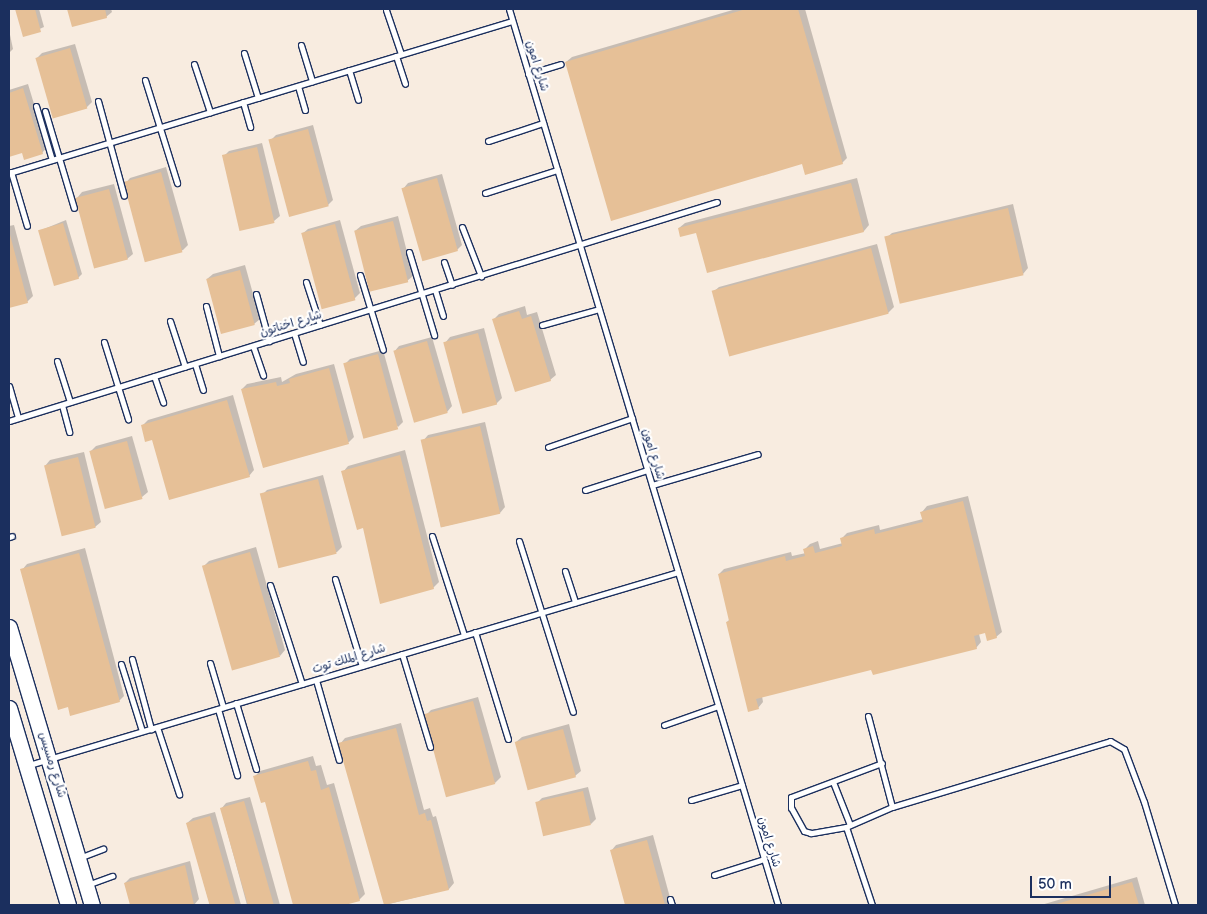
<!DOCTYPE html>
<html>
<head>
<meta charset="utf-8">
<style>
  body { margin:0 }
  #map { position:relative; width:1207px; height:914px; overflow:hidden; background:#f8ece0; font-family:"Balsamiq Sans","Playpen Sans Arabic",sans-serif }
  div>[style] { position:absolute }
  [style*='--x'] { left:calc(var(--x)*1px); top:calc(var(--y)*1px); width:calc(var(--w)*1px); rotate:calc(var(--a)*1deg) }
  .shadow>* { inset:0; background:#0003 }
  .building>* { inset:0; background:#e6c097; transform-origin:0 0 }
  .roads { filter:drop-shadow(1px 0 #1b2f5e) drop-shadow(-1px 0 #1b2f5e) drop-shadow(0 1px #1b2f5e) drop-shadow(0 -1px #1b2f5e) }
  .lane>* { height:5px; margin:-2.5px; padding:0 2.5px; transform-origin:2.5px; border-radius:2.5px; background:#fff }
  .secondary>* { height:15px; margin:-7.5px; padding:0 7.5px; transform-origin:7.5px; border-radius:7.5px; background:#fff }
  span { translate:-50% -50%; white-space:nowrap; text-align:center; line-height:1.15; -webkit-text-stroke:4.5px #fff; paint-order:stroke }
  .street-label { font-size:12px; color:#1b2f5e }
  .frame { position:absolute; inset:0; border:10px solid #1b2f5e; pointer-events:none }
  .scale { position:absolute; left:1030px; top:876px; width:81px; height:22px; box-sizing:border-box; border:2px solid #1b2f5e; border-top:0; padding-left:6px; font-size:15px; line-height:18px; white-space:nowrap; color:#1b2f5e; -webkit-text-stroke:4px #fff; paint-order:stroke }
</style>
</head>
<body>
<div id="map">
  <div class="shadow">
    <div style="clip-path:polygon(17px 9px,39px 9px,44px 27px,24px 36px)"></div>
    <div style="clip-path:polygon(68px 9px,111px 9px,112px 12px,106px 17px,73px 26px)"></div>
    <div style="clip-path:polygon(736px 9px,805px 9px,847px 158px,842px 163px,803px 163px,566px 62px,572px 57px)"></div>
    <div style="clip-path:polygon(9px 30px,13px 49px,9px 53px)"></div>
    <div style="clip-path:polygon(75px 44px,92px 102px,86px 108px,36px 59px,42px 53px)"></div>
    <div style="clip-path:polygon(28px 84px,47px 147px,42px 153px,23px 151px,9px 156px,9px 90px)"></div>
    <div style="clip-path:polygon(313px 125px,333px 200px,328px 205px,271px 140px,276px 135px)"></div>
    <div style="clip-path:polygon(262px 143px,280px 216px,274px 221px,224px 156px,229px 151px)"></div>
    <div style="clip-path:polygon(166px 167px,188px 245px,183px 250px,148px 261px,125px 184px,130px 178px)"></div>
    <div style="clip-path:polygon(442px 174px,462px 245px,457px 250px,403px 189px,408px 183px)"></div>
    <div style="clip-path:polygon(857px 178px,869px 225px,864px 231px,697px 231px,679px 228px,685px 223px)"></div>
    <div style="clip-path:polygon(114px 184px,133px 254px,127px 259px,77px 198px,82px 192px)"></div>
    <div style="clip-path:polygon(1013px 204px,1028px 268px,1023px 274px,886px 238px,892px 233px)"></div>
    <div style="clip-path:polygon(398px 216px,413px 276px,407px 281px,355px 231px,361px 226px)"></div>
    <div style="clip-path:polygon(66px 220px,82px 274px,78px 278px,39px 231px)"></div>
    <div style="clip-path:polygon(340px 220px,360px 293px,354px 299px,302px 234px,308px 229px)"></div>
    <div style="clip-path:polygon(14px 225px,33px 296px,27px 302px,9px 306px,9px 226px)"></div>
    <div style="clip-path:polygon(877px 244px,894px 307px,888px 313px,713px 292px,719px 287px)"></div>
    <div style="clip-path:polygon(245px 265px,260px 319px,254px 324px,207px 279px,213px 274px)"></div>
    <div style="clip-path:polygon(525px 306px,527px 315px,537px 312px,556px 375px,550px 380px,494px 319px,499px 314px)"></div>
    <div style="clip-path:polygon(484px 328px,502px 398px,496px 404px,445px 343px,450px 337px)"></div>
    <div style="clip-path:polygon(432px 337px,452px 406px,447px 412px,394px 352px,399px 346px)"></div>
    <div style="clip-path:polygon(383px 350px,403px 422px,398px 427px,345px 364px,350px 359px)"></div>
    <div style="clip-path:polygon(334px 364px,354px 437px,349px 442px,264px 466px,242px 389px,247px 384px,281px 377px,282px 382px,296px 374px)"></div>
    <div style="clip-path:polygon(233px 395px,254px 470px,249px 476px,153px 439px,142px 426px,148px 420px)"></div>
    <div style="clip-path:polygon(485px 422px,505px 507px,500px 513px,441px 527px,423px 441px,428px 435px)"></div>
    <div style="clip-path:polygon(132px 436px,148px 492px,142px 497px,90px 452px,96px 446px)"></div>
    <div style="clip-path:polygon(405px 450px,439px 582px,433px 588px,364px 527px,343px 472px,348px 466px)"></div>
    <div style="clip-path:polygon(84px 452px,101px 522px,95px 527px,45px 466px,50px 460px)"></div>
    <div style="clip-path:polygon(323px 475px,342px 547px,337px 552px,280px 567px,261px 496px,267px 490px)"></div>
    <div style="clip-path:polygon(968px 496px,1002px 632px,996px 637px,986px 632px,979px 634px,981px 642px,976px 648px,872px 668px,762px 696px,763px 702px,758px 708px,727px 622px,730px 619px,719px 574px,724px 569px,791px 552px,792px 556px,806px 553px,805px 549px,810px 544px,818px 541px,820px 549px,843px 543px,842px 538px,847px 533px,879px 525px,880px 530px,923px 519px,922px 512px,927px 506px)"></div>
    <div style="clip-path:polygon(256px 547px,285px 650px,280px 656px,204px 566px,209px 561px)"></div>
    <div style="clip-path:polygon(85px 548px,124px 696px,119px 701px,68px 706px,22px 570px,27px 564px)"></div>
    <div style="clip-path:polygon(478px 697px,501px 777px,495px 783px,426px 715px,431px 710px)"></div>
    <div style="clip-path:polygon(401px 723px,424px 810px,430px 808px,433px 817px,436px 816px,454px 883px,449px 889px,385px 905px,340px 744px,345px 738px)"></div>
    <div style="clip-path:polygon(569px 724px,581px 771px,575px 776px,516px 742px,522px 737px)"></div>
    <div style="clip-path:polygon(313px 756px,316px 766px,321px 765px,327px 785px,334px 783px,365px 894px,359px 900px,340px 905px,294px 905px,266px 800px,255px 776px,260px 771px)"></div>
    <div style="clip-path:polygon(588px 787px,596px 819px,591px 824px,536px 804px,542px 798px)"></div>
    <div style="clip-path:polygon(250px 797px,280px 905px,247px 905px,221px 809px,226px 803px)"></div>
    <div style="clip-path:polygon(215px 812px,241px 905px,210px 905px,187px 823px,193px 818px)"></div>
    <div style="clip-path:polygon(653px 835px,672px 905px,626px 905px,611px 851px,616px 845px)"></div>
    <div style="clip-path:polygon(190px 861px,199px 899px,194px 905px,131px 905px,125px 883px,130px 878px)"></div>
    <div style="clip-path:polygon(1137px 877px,1145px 905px,1041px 905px)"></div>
  </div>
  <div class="building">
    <div style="clip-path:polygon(15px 9px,35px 9px,41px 32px,23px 37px)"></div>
    <div style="clip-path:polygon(67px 9px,105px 9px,107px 18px,72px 27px)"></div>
    <div style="clip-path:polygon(746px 9px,798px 9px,843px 164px,805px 175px,802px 164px,611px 221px,565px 62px)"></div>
    <div style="left:70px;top:48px;width:63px;height:36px;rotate:74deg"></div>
    <div style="clip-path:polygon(23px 88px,43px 154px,24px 160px,22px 153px,9px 157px,9px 93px)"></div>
    <div style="left:308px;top:129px;width:80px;height:41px;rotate:75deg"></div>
    <div style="left:257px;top:147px;width:78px;height:36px;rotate:77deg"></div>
    <div style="left:161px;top:172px;width:83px;height:39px;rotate:75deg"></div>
    <div style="left:437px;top:178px;width:76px;height:37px;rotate:74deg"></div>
    <div style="clip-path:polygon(851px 183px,864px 232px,707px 273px,696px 233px,680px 237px,678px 228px)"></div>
    <div style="left:109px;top:189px;width:73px;height:35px;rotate:75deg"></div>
    <div style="left:1008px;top:208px;width:69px;height:127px;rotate:77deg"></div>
    <div style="left:393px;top:221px;width:63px;height:40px;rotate:76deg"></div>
    <div style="left:63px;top:223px;width:58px;height:26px;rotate:74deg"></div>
    <div style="left:335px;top:224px;width:79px;height:35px;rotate:75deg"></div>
    <div style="clip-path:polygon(9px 231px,28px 303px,9px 308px)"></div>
    <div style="left:871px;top:248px;width:68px;height:165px;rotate:75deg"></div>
    <div style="left:240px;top:270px;width:57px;height:35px;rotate:75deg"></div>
    <div style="clip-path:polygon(519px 311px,522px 319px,531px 316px,551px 381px,515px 392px,492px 319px)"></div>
    <div style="left:478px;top:333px;width:74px;height:36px;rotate:75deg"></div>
    <div style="left:427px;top:341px;width:75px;height:35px;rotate:74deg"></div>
    <div style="left:378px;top:354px;width:78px;height:36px;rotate:75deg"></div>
    <div style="clip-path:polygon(329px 368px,349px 444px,263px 468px,241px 389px,276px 382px,277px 386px,290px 383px,289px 379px)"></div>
    <div style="clip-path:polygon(227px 400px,250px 477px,169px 500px,152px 440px,145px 442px,141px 425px)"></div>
    <div style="left:480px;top:426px;width:90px;height:61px;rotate:77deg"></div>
    <div style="left:127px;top:441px;width:60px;height:39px;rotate:75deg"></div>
    <div style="clip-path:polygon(400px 455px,434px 589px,380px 604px,363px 528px,357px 530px,341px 471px)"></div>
    <div style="left:78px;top:457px;width:73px;height:35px;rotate:76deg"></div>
    <div style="left:318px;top:479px;width:77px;height:60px;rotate:76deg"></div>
    <div style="clip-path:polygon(963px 501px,997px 638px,987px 641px,985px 633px,974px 636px,977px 649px,873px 675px,871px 670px,756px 699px,759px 709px,748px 712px,726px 622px,729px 621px,718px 574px,785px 556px,786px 561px,805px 556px,803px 549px,813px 546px,815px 553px,842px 546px,840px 538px,874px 529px,875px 534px,923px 522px,920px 512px)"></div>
    <div style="left:250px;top:552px;width:109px;height:50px;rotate:74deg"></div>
    <div style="clip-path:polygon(79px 553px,120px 702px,70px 716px,68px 707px,58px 710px,20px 569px)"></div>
    <div style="left:473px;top:701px;width:86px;height:51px;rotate:75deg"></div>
    <div style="clip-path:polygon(396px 728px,419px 815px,425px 813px,427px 821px,431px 820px,449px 890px,384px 905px,338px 743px)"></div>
    <div style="left:563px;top:729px;width:50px;height:50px;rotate:75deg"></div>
    <div style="clip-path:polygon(308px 761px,311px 771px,316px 770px,321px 790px,329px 787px,360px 901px,345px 905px,293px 905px,265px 802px,261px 803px,253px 776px)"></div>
    <div style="left:583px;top:791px;width:35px;height:49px;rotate:77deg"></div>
    <div style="left:244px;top:801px;width:108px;height:25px;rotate:74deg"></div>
    <div style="left:210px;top:816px;width:92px;height:25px;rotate:74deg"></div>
    <div style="clip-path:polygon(647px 840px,665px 905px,625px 905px,610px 850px)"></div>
    <div style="clip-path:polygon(185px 865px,194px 905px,130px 905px,124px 883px)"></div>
    <div style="clip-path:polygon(1132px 882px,1139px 905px,1053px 905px)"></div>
  </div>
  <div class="roads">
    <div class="lane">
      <div style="--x:509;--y:9;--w:936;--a:73.29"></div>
      <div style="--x:386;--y:10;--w:46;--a:71.2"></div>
      <div style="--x:301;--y:45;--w:38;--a:73"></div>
      <div style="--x:244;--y:53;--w:47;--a:72.7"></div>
      <div style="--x:396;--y:56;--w:29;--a:72"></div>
      <div style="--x:194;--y:64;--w:51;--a:71.6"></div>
      <div style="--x:349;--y:70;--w:31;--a:73"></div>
      <div style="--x:528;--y:74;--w:34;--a:-17"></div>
      <div style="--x:145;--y:80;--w:108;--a:72.7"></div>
      <div style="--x:298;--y:86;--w:25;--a:74"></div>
      <div style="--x:98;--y:101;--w:98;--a:74.7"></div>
      <div style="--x:243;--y:102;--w:26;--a:74"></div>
      <div style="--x:36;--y:106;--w:56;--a:73.5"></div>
      <div style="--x:45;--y:111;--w:101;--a:73.4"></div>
      <div style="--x:488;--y:141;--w:58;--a:-18.1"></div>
      <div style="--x:11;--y:172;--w:56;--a:73.5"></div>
      <div style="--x:9;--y:173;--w:525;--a:-16.81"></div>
      <div style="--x:485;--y:193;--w:76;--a:-17.7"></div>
      <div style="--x:462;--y:227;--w:53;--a:68.8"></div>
      <div style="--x:409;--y:252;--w:87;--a:73.2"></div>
      <div style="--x:444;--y:262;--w:24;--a:71"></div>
      <div style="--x:360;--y:275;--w:78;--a:73"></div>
      <div style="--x:306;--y:282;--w:45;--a:72"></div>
      <div style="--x:435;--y:290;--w:27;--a:73"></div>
      <div style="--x:256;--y:294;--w:49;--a:74.5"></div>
      <div style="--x:206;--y:306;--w:52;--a:75.4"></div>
      <div style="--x:170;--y:321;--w:48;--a:71.9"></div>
      <div style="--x:542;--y:325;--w:59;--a:-15.7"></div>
      <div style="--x:294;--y:333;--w:30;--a:73"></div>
      <div style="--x:104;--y:342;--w:81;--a:72.7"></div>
      <div style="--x:253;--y:346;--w:31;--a:71"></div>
      <div style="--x:57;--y:361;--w:43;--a:72.4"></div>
      <div style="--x:195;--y:364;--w:27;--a:73"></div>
      <div style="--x:154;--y:376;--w:28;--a:71"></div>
      <div style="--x:9;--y:386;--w:33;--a:74"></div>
      <div style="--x:62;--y:405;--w:28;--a:75"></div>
      <div style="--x:9;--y:421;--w:741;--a:-17.19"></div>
      <div style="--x:548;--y:447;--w:89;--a:-19"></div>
      <div style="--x:652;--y:485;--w:110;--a:-16.3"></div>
      <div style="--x:585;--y:490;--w:65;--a:-17.9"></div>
      <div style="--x:432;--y:536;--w:104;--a:72.1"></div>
      <div style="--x:9;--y:537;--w:3;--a:-18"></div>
      <div style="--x:519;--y:541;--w:179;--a:72.5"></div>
      <div style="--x:565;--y:571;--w:33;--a:72"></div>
      <div style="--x:335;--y:579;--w:91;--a:72.8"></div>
      <div style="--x:270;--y:585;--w:104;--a:72.1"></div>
      <div style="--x:475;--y:632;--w:112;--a:72.9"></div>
      <div style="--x:402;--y:654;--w:97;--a:73.2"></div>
      <div style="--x:132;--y:659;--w:73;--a:74.8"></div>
      <div style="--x:210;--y:663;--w:46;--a:73.5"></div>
      <div style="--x:121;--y:664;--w:70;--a:72.6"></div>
      <div style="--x:316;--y:680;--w:83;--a:74"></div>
      <div style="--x:236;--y:703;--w:69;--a:73.1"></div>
      <div style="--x:218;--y:709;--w:69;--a:73.9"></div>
      <div style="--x:868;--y:716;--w:94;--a:75.2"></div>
      <div style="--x:664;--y:725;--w:57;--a:-19.4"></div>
      <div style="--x:157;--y:727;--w:71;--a:71.8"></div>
      <div style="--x:29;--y:765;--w:677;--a:-16.56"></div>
      <div style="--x:833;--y:782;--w:46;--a:68.4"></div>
      <div style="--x:691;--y:800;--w:53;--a:-16.4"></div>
      <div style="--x:846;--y:827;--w:36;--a:170"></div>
      <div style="--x:811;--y:833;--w:7;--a:-164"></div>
      <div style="--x:804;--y:831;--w:26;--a:-119"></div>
      <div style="--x:791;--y:808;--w:11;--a:-90"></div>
      <div style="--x:791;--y:797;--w:97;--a:-20.5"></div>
      <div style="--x:79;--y:858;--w:26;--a:-21"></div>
      <div style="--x:714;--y:875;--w:52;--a:-17.7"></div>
      <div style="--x:87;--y:885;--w:27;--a:-20"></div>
      <div style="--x:670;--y:899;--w:6;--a:72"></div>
      <div style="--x:872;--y:905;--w:82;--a:-108.4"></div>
      <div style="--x:846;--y:827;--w:50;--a:-23.5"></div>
      <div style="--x:892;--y:807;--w:228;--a:-16.8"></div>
      <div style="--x:1110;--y:741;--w:16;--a:30"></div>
      <div style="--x:1124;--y:749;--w:57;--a:69.3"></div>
      <div style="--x:1144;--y:802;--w:108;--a:73.2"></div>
    </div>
    <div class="secondary">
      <div style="--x:9;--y:627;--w:290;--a:73.4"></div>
      <div style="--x:9;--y:708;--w:206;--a:73.3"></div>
    </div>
  </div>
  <div class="street-label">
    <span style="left:537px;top:66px;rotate:73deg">شارع امون</span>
    <span style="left:291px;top:324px;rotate:-17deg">شارع اخناتون</span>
    <span style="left:653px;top:454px;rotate:73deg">شارع امون</span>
    <span style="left:349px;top:659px;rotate:-17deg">شارع الملك توت</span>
    <span style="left:52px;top:765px;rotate:73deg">شارع رمسيس</span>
    <span style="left:769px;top:842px;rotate:73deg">شارع امون</span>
  </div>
  <div class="frame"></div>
  <div class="scale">50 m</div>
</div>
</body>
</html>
